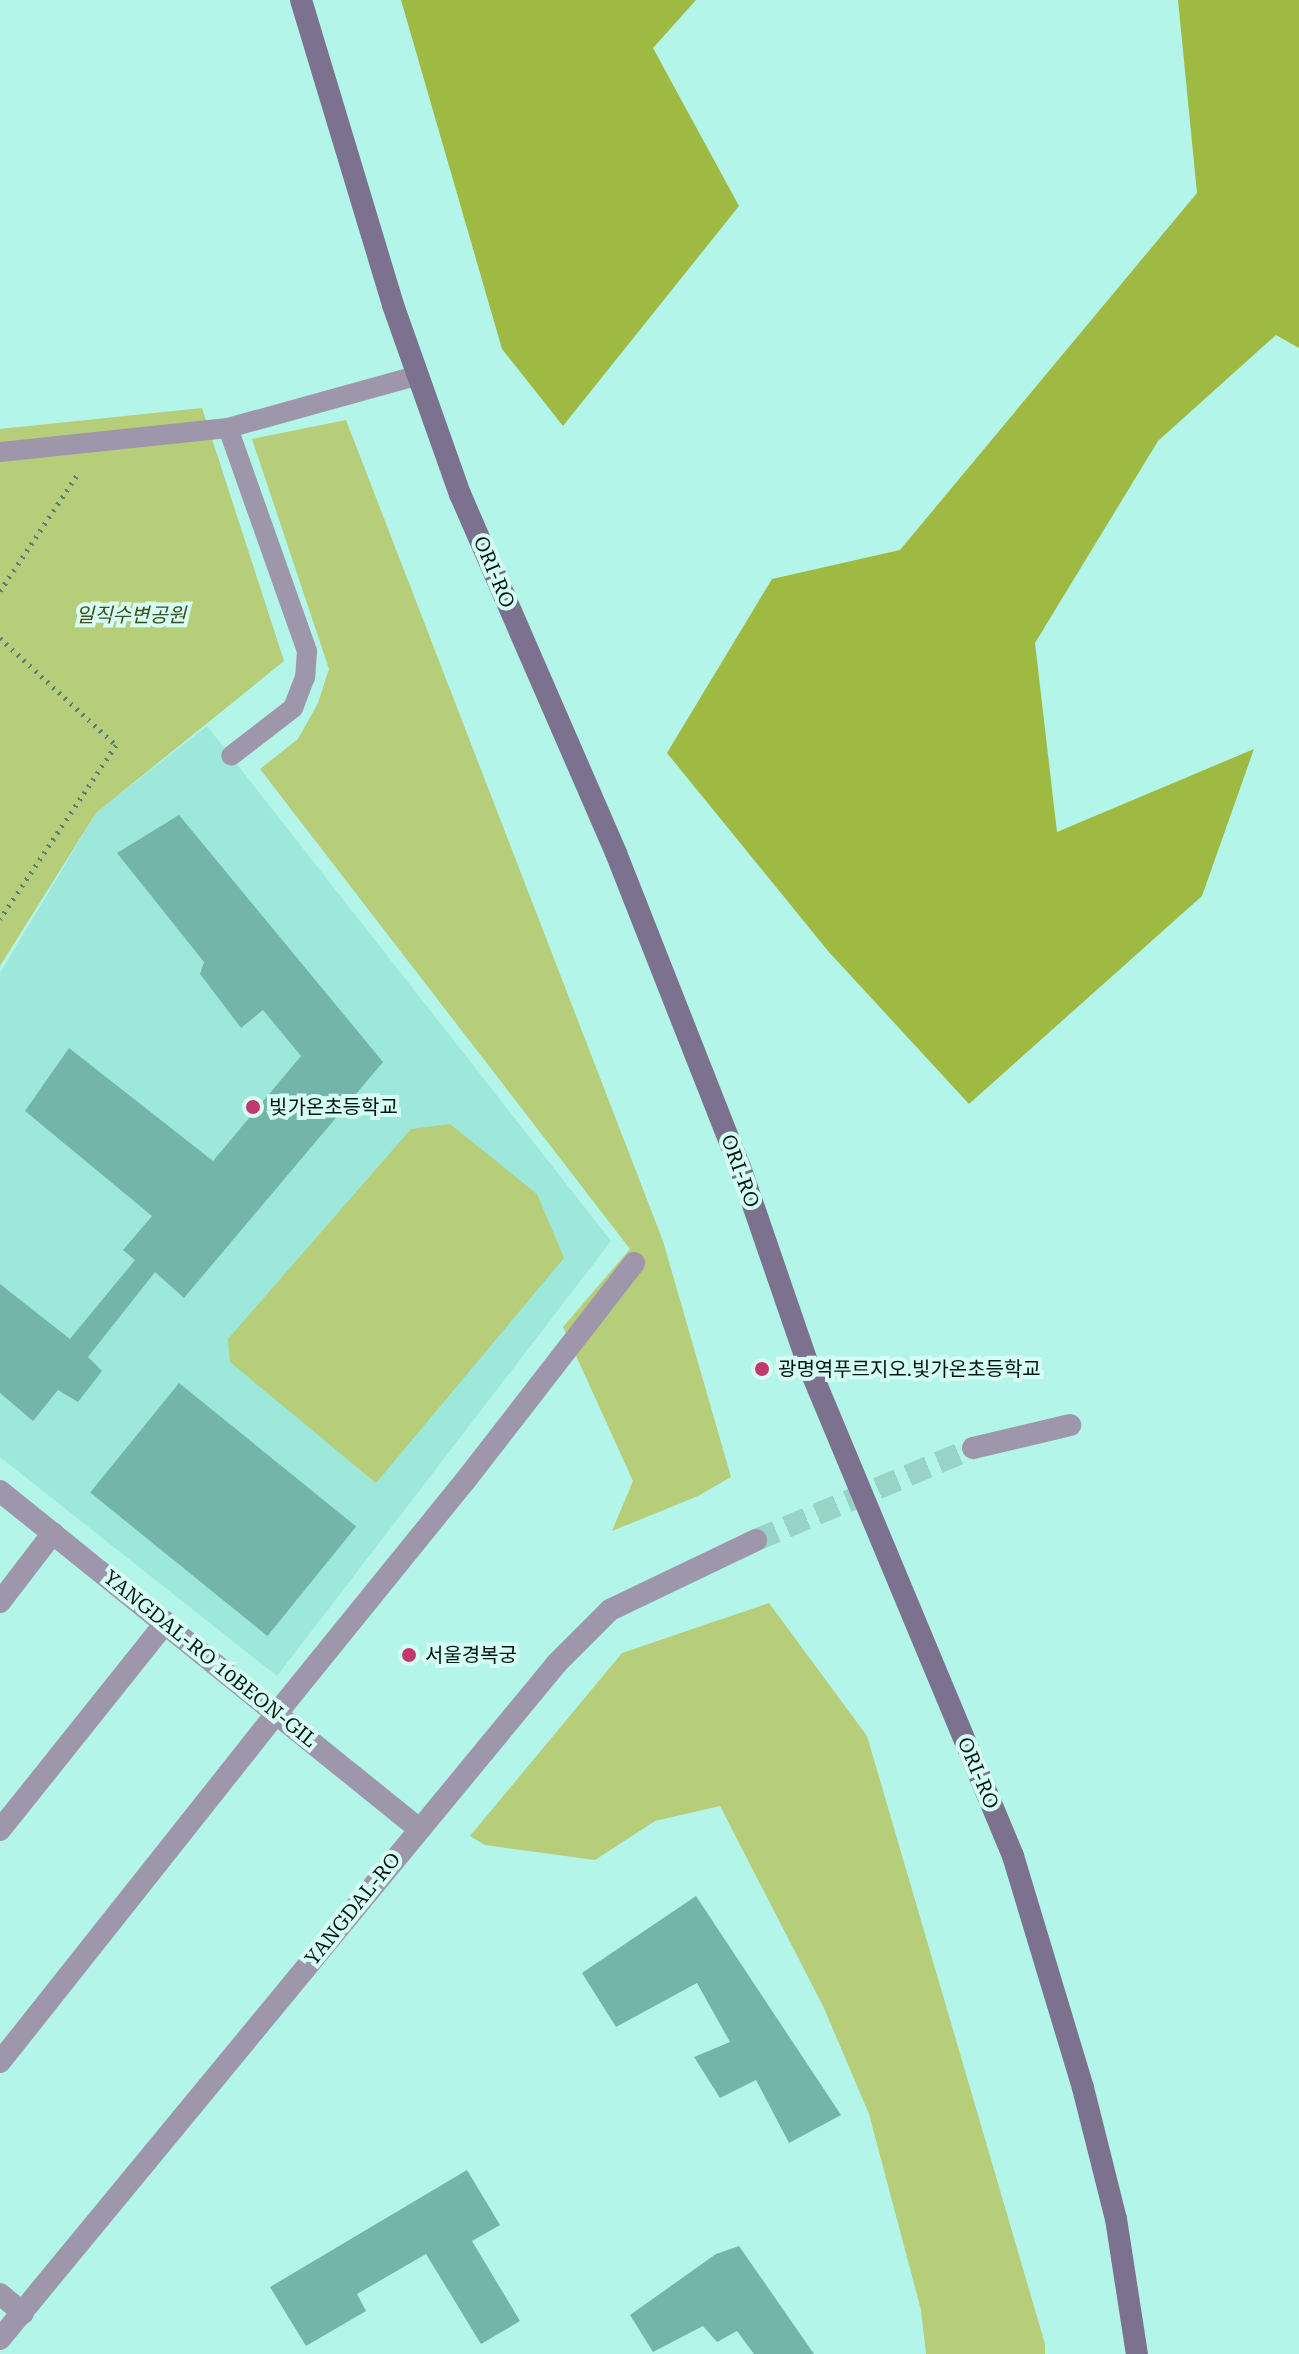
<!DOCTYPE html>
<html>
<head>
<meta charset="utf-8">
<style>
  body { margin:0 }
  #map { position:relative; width:1299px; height:2354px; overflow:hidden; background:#b3f5e8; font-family:"Roboto Serif","Noto Sans KR",serif }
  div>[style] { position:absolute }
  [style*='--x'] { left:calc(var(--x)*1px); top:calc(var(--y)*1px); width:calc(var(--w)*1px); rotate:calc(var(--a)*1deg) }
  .built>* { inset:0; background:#9de8da }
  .green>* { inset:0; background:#b6cd7a }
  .forest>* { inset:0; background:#9fba43 }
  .building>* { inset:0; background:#74b5a9; transform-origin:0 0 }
  .tertiary-tunnel>* { height:22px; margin-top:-11px; transform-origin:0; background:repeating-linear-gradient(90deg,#98d3c8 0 22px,transparent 0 33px) }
  .path>* { height:5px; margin-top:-2.5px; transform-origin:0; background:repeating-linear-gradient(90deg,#557f77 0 2px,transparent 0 8px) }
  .service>* { height:20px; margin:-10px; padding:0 10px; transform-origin:10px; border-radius:10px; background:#9e97ac }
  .pedestrian>* { height:22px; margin:-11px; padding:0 11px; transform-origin:11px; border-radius:11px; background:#9e97ac }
  .minor>* { height:22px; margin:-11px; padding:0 11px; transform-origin:11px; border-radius:11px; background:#9e97ac }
  .tertiary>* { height:22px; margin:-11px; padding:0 11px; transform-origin:11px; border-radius:11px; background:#9e97ac }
  .secondary>* { height:22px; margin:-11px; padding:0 11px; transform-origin:11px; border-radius:11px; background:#7c718f }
  .dots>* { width:22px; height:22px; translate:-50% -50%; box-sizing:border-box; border:4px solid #d6fdf4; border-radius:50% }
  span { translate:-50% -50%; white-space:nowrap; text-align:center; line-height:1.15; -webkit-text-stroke:8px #d6fdf4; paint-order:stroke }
  .street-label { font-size:20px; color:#001511 }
  .park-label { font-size:20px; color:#414d1e; font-style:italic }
  .poi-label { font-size:20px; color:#001511 }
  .left { translate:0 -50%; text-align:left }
</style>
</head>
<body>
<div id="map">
  <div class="built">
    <div style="clip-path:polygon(207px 726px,611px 1241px,277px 1676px,0 1457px,0 973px,96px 813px)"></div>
  </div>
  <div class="green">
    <div style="clip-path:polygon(202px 408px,284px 661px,96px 813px,0 966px,0 429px)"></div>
    <div style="clip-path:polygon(346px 420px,663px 1241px,731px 1477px,698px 1496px,612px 1531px,633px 1481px,563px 1327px,630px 1249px,260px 769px,298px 739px,318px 703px,329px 669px,252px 439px)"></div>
    <div style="clip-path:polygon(450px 1124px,537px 1194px,564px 1258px,376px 1483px,230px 1362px,228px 1339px,411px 1129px)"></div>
    <div style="clip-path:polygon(769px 1603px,867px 1736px,1045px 2344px,1045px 2354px,926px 2354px,921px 2310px,869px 2114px,824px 2008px,720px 1806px,655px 1821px,595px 1860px,485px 1845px,470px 1836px,622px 1653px)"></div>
  </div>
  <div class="forest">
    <div style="clip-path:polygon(401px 0,696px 0,653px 48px,739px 206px,563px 426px,502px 349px)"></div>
    <div style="clip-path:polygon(1178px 0,1299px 0,1299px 348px,1276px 335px,1158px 441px,1035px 643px,1057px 832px,1254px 749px,1202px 896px,969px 1104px,828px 951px,667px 753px,772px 579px,900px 550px,1197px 193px)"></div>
  </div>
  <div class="building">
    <div style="clip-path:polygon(179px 815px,383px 1062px,184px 1298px,155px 1272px,88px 1357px,102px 1371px,78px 1402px,58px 1390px,33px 1421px,0 1393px,0 1284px,70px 1339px,135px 1260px,123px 1250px,152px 1216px,25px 1111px,69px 1048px,213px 1161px,301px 1056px,263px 1010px,241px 1028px,200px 974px,204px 962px,117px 853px)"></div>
    <div style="left:179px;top:1383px;width:228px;height:141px;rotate:39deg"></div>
    <div style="clip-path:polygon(696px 1896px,841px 2115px,789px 2143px,756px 2080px,720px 2098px,694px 2057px,730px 2042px,697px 1983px,616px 2027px,582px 1973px)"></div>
    <div style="clip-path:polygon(467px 2170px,500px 2225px,472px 2241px,520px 2321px,481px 2344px,426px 2254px,357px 2294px,366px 2311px,306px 2346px,270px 2287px)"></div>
    <div style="clip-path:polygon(739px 2246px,814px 2354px,754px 2354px,737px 2331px,717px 2342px,703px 2326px,653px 2352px,630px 2315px,716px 2254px)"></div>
  </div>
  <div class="tertiary-tunnel">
    <div style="--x:756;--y:1540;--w:236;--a:-23"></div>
  </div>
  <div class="path">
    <div style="--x:0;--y:591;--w:143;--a:-56.4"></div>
    <div style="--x:0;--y:638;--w:158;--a:42.7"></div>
    <div style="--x:116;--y:745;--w:209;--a:123.7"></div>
  </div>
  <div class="service">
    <div style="--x:228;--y:428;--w:237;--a:70.5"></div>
    <div style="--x:307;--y:651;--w:26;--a:94"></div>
    <div style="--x:305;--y:677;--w:33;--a:111"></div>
    <div style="--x:293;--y:708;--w:78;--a:142.3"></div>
    <div style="--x:0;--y:452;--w:229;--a:-6"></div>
    <div style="--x:228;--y:428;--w:198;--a:-15.5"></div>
  </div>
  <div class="pedestrian">
    <div style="--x:277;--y:1713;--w:299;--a:-51"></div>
    <div style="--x:465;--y:1481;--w:276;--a:-52.2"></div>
    <div style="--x:0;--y:1830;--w:266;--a:-51.4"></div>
  </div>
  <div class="minor">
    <div style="--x:0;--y:1491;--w:537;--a:38.88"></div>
    <div style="--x:0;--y:1602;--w:87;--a:-52.5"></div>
    <div style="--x:0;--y:2062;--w:446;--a:-51.6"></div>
    <div style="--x:0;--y:2294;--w:30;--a:40"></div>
  </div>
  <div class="tertiary">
    <div style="--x:973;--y:1448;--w:100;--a:-13.3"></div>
    <div style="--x:0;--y:2339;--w:876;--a:-50.51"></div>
    <div style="--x:557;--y:1663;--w:75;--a:-45"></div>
    <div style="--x:610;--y:1610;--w:162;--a:-25.6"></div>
  </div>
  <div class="secondary">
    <div style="--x:301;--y:0;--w:319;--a:73.2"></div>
    <div style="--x:393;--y:305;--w:201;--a:70.5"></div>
    <div style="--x:460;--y:494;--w:391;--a:66.5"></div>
    <div style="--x:616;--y:853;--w:338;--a:68.5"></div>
    <div style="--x:740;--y:1167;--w:206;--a:71"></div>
    <div style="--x:807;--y:1362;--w:535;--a:67.36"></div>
    <div style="--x:1013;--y:1856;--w:242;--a:73.2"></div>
    <div style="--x:1083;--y:2088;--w:135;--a:75.9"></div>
    <div style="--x:1116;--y:2219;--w:137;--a:81.2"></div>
  </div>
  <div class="dots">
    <div style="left:253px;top:1107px;background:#c3386e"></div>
    <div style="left:762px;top:1369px;background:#c3386e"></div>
    <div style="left:409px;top:1655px;background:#c3386e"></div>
  </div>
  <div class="street-label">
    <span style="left:494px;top:572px;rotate:67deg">ORI-RO</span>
    <span style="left:740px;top:1171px;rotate:70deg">ORI-RO</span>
    <span style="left:210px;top:1659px;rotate:39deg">YANGDAL-RO 10BEON-GIL</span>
    <span style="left:978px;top:1773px;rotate:67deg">ORI-RO</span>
    <span style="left:353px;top:1909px;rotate:-51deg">YANGDAL-RO</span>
  </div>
  <div class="park-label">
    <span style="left:131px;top:615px">일직수변공원</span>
  </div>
  <div class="poi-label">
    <span class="left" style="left:269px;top:1107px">빛가온초등학교</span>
    <span class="left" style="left:778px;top:1369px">광명역푸르지오.빛가온초등학교</span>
    <span class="left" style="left:425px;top:1655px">서울경복궁</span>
  </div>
</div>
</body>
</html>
